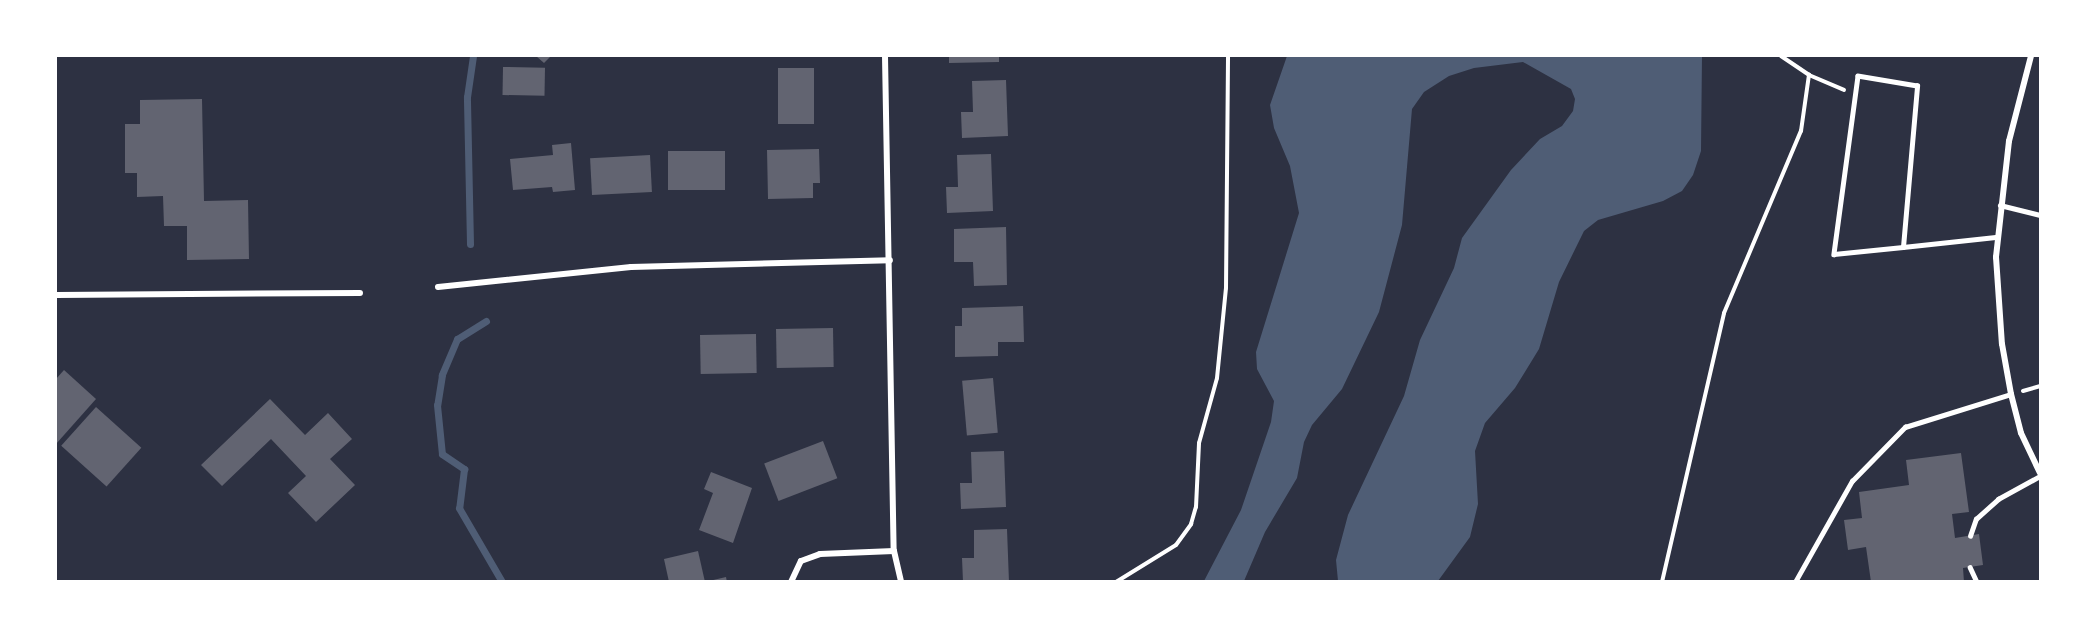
<!DOCTYPE html>
<html>
<head>
<meta charset="utf-8">
<style>
  body { margin:0 }
  #map { position:relative; width:2096px; height:637px; overflow:hidden; background:#2d3142; font-family:Roboto,sans-serif }
  div>[style] { position:absolute }
  [style*='--x'] { left:calc(var(--x)*1px); top:calc(var(--y)*1px); width:calc(var(--w)*1px); rotate:calc(var(--a)*1deg) }
  .water>* { inset:0; background:#4f5d75 }
  .stream>* { height:7px; margin:-3.5px; padding:0 3.5px; transform-origin:3.5px; border-radius:3.5px; background:#4f5d75 }
  .building>* { inset:0; background:#626471; transform-origin:0 0 }
  .path>* { height:4px; margin:-2px; padding:0 2px; transform-origin:2px; border-radius:2px; background:#fff }
  .service>* { height:4.5px; margin:-2.25px; padding:0 2.25px; transform-origin:2.25px; border-radius:2.25px; background:#fff }
  .minor>* { height:6px; margin:-3px; padding:0 3px; transform-origin:3px; border-radius:3px; background:#fff }
  span { translate:-50% -50%; white-space:nowrap; text-align:center; line-height:1.15; -webkit-text-stroke:5px #fff; paint-order:stroke }
  .frame { position:absolute; inset:0; border:57px solid #fff; pointer-events:none }
</style>
</head>
<body>
<div id="map">
  <div class="water">
    <div style="clip-path:polygon(1287px 56px,1702px 56px,1701px 151px,1693px 175px,1682px 191px,1663px 201px,1598px 220px,1584px 231px,1559px 282px,1539px 349px,1515px 388px,1485px 423px,1475px 451px,1478px 504px,1470px 537px,1438px 581px,1338px 581px,1336px 560px,1348px 515px,1404px 396px,1420px 340px,1454px 268px,1462px 238px,1511px 170px,1540px 139px,1562px 126px,1573px 111px,1575px 99px,1571px 89px,1523px 62px,1474px 68px,1449px 76px,1424px 92px,1412px 109px,1402px 225px,1379px 312px,1342px 389px,1312px 425px,1304px 442px,1297px 478px,1265px 532px,1244px 581px,1204px 581px,1241px 510px,1271px 422px,1274px 401px,1257px 369px,1256px 352px,1299px 213px,1290px 166px,1274px 128px,1270px 105px)"></div>
  </div>
  <div class="stream">
    <div style="--x:470;--y:244;--w:147;--a:-91.2"></div>
    <div style="--x:467;--y:97;--w:41;--a:-81.7"></div>
    <div style="--x:486;--y:321;--w:34;--a:148"></div>
    <div style="--x:457;--y:339;--w:39;--a:113"></div>
    <div style="--x:442;--y:375;--w:30;--a:99"></div>
    <div style="--x:437;--y:405;--w:49;--a:84.2"></div>
    <div style="--x:442;--y:454;--w:27;--a:34"></div>
    <div style="--x:464;--y:469;--w:39;--a:97"></div>
    <div style="--x:459;--y:508;--w:86;--a:59.8"></div>
  </div>
  <div class="building">
    <div style="clip-path:polygon(536px 56px,551px 56px,544px 63px)"></div>
    <div style="clip-path:polygon(949px 56px,999px 56px,999px 62px,949px 63px)"></div>
    <div style="left:503px;top:67px;width:42px;height:28px;rotate:1deg"></div>
    <div style="left:778px;top:68px;width:36px;height:56px"></div>
    <div style="clip-path:polygon(1006px 80px,1008px 136px,962px 138px,961px 112px,973px 112px,972px 81px)"></div>
    <div style="clip-path:polygon(202px 99px,204px 201px,248px 200px,249px 259px,187px 260px,187px 226px,164px 226px,163px 196px,137px 197px,137px 173px,125px 173px,125px 124px,140px 124px,140px 100px)"></div>
    <div style="clip-path:polygon(571px 143px,575px 190px,553px 192px,552px 187px,513px 190px,510px 159px,553px 155px,552px 145px)"></div>
    <div style="clip-path:polygon(819px 149px,820px 183px,813px 183px,813px 198px,768px 199px,767px 150px)"></div>
    <div style="left:725px;top:151px;width:39px;height:57px;rotate:90deg"></div>
    <div style="clip-path:polygon(991px 154px,993px 211px,947px 213px,946px 187px,958px 187px,957px 155px)"></div>
    <div style="left:650px;top:155px;width:37px;height:60px;rotate:87deg"></div>
    <div style="clip-path:polygon(1006px 227px,1007px 285px,974px 286px,973px 262px,954px 262px,954px 229px)"></div>
    <div style="clip-path:polygon(1023px 306px,1024px 342px,998px 342px,998px 356px,955px 357px,955px 326px,962px 326px,962px 308px)"></div>
    <div style="left:833px;top:328px;width:39px;height:57px;rotate:89deg"></div>
    <div style="left:756px;top:334px;width:39px;height:56px;rotate:89deg"></div>
    <div style="clip-path:polygon(64px 370px,96px 399px,56px 444px,56px 379px)"></div>
    <div style="left:993px;top:378px;width:55px;height:31px;rotate:85deg"></div>
    <div style="clip-path:polygon(270px 399px,305px 435px,328px 413px,352px 439px,330px 459px,355px 485px,316px 522px,288px 493px,306px 476px,271px 439px,222px 486px,201px 465px)"></div>
    <div style="left:96px;top:407px;width:61px;height:52px;rotate:42deg"></div>
    <div style="left:823px;top:441px;width:40px;height:63px;rotate:69deg"></div>
    <div style="clip-path:polygon(1004px 451px,1006px 507px,961px 509px,960px 483px,972px 483px,971px 452px)"></div>
    <div style="clip-path:polygon(1961px 453px,1969px 512px,1952px 514px,1955px 538px,1979px 534px,1983px 565px,1963px 568px,1964px 582px,1871px 582px,1866px 547px,1848px 550px,1844px 520px,1862px 518px,1859px 492px,1909px 485px,1906px 460px)"></div>
    <div style="clip-path:polygon(711px 472px,752px 488px,733px 543px,699px 530px,713px 493px,704px 489px)"></div>
    <div style="clip-path:polygon(1007px 529px,1009px 582px,963px 582px,962px 558px,974px 558px,974px 530px)"></div>
    <div style="clip-path:polygon(698px 551px,705px 582px,669px 582px,664px 559px)"></div>
    <div style="clip-path:polygon(726px 577px,727px 582px,709px 582px,709px 581px)"></div>
  </div>
  <div class="path">
    <div style="--x:1781;--y:56;--w:34;--a:34"></div>
    <div style="--x:1809;--y:75;--w:38;--a:23"></div>
    <div style="--x:2023;--y:391;--w:18;--a:-16"></div>
    <div style="--x:1116;--y:582;--w:70;--a:-31.7"></div>
    <div style="--x:1176;--y:545;--w:26;--a:-54"></div>
    <div style="--x:1191;--y:524;--w:18;--a:-74"></div>
    <div style="--x:1196;--y:507;--w:64;--a:-87.3"></div>
    <div style="--x:1199;--y:443;--w:67;--a:-74.5"></div>
    <div style="--x:1217;--y:378;--w:90;--a:-84.3"></div>
    <div style="--x:1226;--y:288;--w:232;--a:-89.5"></div>
    <div style="--x:1662;--y:582;--w:276;--a:-77"></div>
    <div style="--x:1724;--y:313;--w:198;--a:-67.1"></div>
    <div style="--x:1801;--y:131;--w:57;--a:-81.9"></div>
  </div>
  <div class="service">
    <div style="--x:2000;--y:205;--w:41;--a:14"></div>
    <div style="--x:1903;--y:247;--w:162;--a:-85"></div>
    <div style="--x:1917;--y:86;--w:60;--a:-170.4"></div>
    <div style="--x:1858;--y:76;--w:180;--a:97.7"></div>
    <div style="--x:1834;--y:254;--w:69;--a:-5.8"></div>
    <div style="--x:1903;--y:247;--w:95;--a:-6.1"></div>
    <div style="--x:1970;--y:536;--w:18;--a:-71"></div>
    <div style="--x:1976;--y:519;--w:30;--a:-42"></div>
    <div style="--x:1998;--y:499;--w:48;--a:-28.7"></div>
    <div style="--x:1970;--y:567;--w:17;--a:65"></div>
    <div style="--x:1795;--y:582;--w:116;--a:-60.6"></div>
    <div style="--x:1852;--y:481;--w:76;--a:-45.5"></div>
    <div style="--x:1905;--y:427;--w:111;--a:-17.3"></div>
  </div>
  <div class="minor">
    <div style="--x:885;--y:56;--w:495;--a:89"></div>
    <div style="--x:894;--y:551;--w:32;--a:77"></div>
    <div style="--x:2031;--y:56;--w:88;--a:104.5"></div>
    <div style="--x:2009;--y:141;--w:117;--a:96.4"></div>
    <div style="--x:1996;--y:257;--w:87;--a:86.1"></div>
    <div style="--x:2002;--y:344;--w:51;--a:79.8"></div>
    <div style="--x:2011;--y:394;--w:40;--a:75.6"></div>
    <div style="--x:2021;--y:433;--w:44;--a:64.6"></div>
    <div style="--x:438;--y:287;--w:194;--a:-5.9"></div>
    <div style="--x:631;--y:267;--w:259;--a:-1.5"></div>
    <div style="--x:56;--y:295;--w:304;--a:-0.4"></div>
    <div style="--x:791;--y:582;--w:23;--a:-65"></div>
    <div style="--x:801;--y:561;--w:20;--a:-20"></div>
    <div style="--x:820;--y:554;--w:74;--a:-2.3"></div>
  </div>
  <div class="frame"></div>
</div>
</body>
</html>
